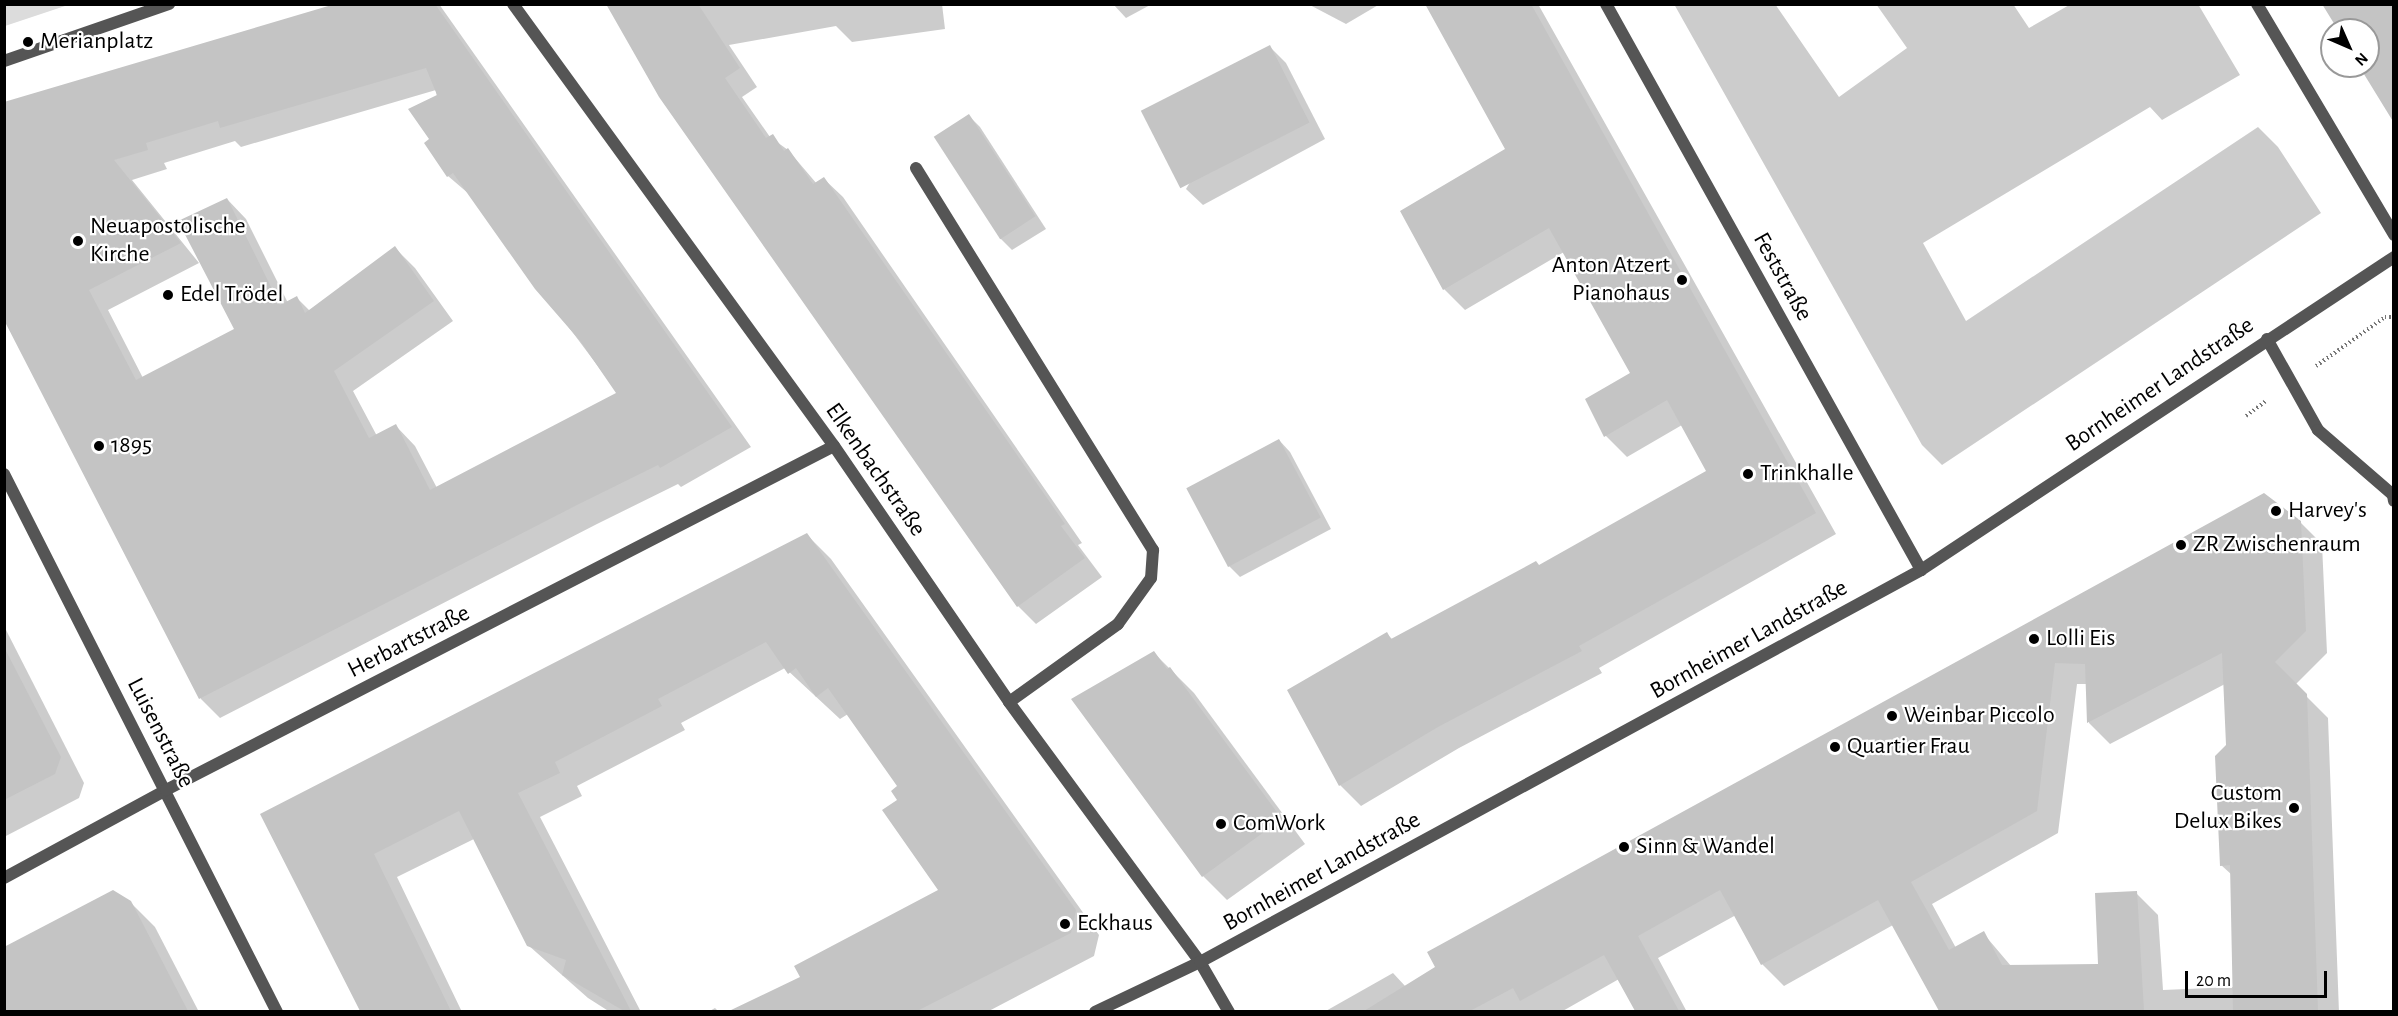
<!DOCTYPE html>
<html>
<head>
<meta charset="utf-8">
<style>
  body { margin:0 }
  #map { position:relative; width:2398px; height:1016px; overflow:hidden; background:#fff; font-family:"Alegreya Sans",sans-serif }
  div>[style] { position:absolute }
  [style*='--x'] { left:calc(var(--x)*1px); top:calc(var(--y)*1px); width:calc(var(--w)*1px); rotate:calc(var(--a)*1deg) }
  .green>* { inset:0; background:#dcdcdc }
  .shadow>* { inset:0; background:#0003 }
  .building>* { inset:0; background:#c4c4c4; transform-origin:0 0 }
  .path>* { height:4px; margin-top:-2px; transform-origin:0; background:repeating-linear-gradient(90deg,#777 0 1.5px,transparent 0 4.5px) }
  .service>* { height:12px; margin:-6px; padding:0 6px; transform-origin:6px; border-radius:6px; background:#555 }
  .minor>* { height:12px; margin:-6px; padding:0 6px; transform-origin:6px; border-radius:6px; background:#555 }
  .dots>* { width:16px; height:16px; translate:-50% -50%; box-sizing:border-box; border:3px solid #fff; border-radius:50% }
  span { translate:-50% -50%; white-space:nowrap; text-align:center; line-height:1.15; -webkit-text-stroke:4.5px #fff; paint-order:stroke }
  .poi-label { font-size:24px; color:#000 }
  .left { translate:0 -50%; text-align:left }
  .right { translate:-100% -50%; text-align:right }
  .street-label { font-size:24px; color:#000 }
  .frame { position:absolute; inset:0; border:6px solid #000; pointer-events:none }
  .north { position:absolute; left:2320px; top:18px; width:60px; height:60px; box-sizing:border-box; background:#fff; border:2px solid #999; border-radius:50%; rotate:135deg; font-size:16px; font-weight:700; line-height:24px; text-align:center; color:#000 }
  .north::after { content:''; display:block; margin:auto; width:21px; height:27px; background:#000; clip-path:polygon(50% 0,100% 100%,50% 72%,0 100%) }
  .scale { position:absolute; left:2185px; top:971px; width:142px; height:27px; box-sizing:border-box; border:3px solid #000; border-top:0; padding-left:8px; font-size:18px; line-height:21px; white-space:nowrap; color:#000; -webkit-text-stroke:4px #fff; paint-order:stroke }
</style>
</head>
<body>
<div id="map">
  <div class="green">
    <div style="clip-path:polygon(5px 4px,68px 4px,68px 5px,5px 26px)"></div>
  </div>
  <div class="shadow">
    <div style="clip-path:polygon(evenodd,339px 4px,439px 4px,751px 447px,681px 487px,678px 484px,597px 524px,220px 718px,201px 699px,4px 316px,4px 106px,339px 4px,436px 90px,448px 176px,469px 194px,618px 393px,437px 488px,415px 446px,396px 426px,377px 436px,353px 391px,453px 321px,415px 268px,395px 248px,310px 311px,297px 298px,288px 303px,246px 219px,227px 199px,236px 330px,143px 378px,108px 310px,199px 263px,132px 180px,167px 169px,164px 163px,235px 141px,241px 147px,436px 90px)"></div>
    <div style="clip-path:polygon(609px 4px,942px 4px,945px 29px,852px 42px,836px 26px,729px 45px,757px 87px,742px 97px,770px 137px,788px 150px,817px 184px,824px 179px,843px 197px,1082px 543px,1078px 545px,1102px 577px,1036px 624px,1018px 606px)"></div>
    <div style="clip-path:polygon(1113px 4px,1152px 4px,1126px 18px)"></div>
    <div style="clip-path:polygon(1308px 4px,1380px 4px,1346px 24px)"></div>
    <div style="clip-path:polygon(1426px 4px,1538px 4px,1836px 534px,1599px 668px,1602px 673px,1459px 748px,1361px 806px,1340px 785px,1387px 634px,1393px 640px,1540px 566px,1708px 472px,1682px 425px,1627px 457px,1606px 436px,1587px 399px,1632px 373px,1564px 252px,1465px 310px,1444px 289px,1507px 150px)"></div>
    <div style="clip-path:polygon(1674px 4px,1775px 4px,1839px 97px,1907px 48px,1876px 4px,2013px 4px,2029px 28px,2071px 4px,2198px 4px,2240px 75px,2162px 120px,2150px 107px,1923px 243px,1966px 321px,2258px 127px,2278px 147px,2321px 213px,1942px 465px,1922px 445px)"></div>
    <div style="clip-path:polygon(1270px 47px,1286px 63px,1325px 139px,1203px 205px,1186px 189px)"></div>
    <div style="clip-path:polygon(969px 116px,980px 127px,1046px 229px,1012px 250px,1001px 239px)"></div>
    <div style="clip-path:polygon(1279px 440px,1290px 452px,1331px 529px,1240px 577px,1228px 565px)"></div>
    <div style="clip-path:polygon(evenodd,2300px 522px,2322px 544px,2327px 653px,2295px 685px,2328px 718px,2339px 1012px,1943px 1012px,1893px 925px,1784px 986px,1762px 964px,1736px 915px,1658px 958px,1687px 1012px,1637px 1012px,1619px 979px,1561px 1012px,1324px 1012px,1393px 973px,1406px 987px,2300px 522px,2077px 684px,2087px 684px,2089px 723px,2110px 744px,2225px 684px,2227px 746px,2221px 865px,2232px 875px,2234px 987px,2163px 990px,2158px 915px,2136px 893px,2099px 965px,2011px 966px,1983px 933px,1956px 948px,1932px 904px,2058px 833px,2077px 684px)"></div>
    <div style="clip-path:polygon(807px 535px,831px 559px,1099px 935px,1094px 956px,987px 1012px,739px 1012px,802px 978px,940px 891px,899px 800px,899px 786px,848px 714px,840px 719px,785px 668px,681px 723px,685px 730px,577px 786px,582px 796px,540px 817px,641px 1012px,610px 1012px,588px 998px,528px 945px,474px 839px,397px 877px,462px 1012px,363px 1012px,262px 815px)"></div>
    <div style="clip-path:polygon(4px 626px,84px 783px,79px 798px,4px 837px)"></div>
    <div style="clip-path:polygon(1154px 653px,1194px 693px,1305px 844px,1227px 900px,1203px 876px)"></div>
    <div style="clip-path:polygon(130px 902px,155px 927px,199px 1012px,4px 1012px,4px 948px)"></div>
    <div style="clip-path:polygon(715px 1008px,719px 1012px,708px 1012px)"></div>
  </div>
  <div class="building">
    <div style="clip-path:polygon(evenodd,335px 4px,435px 4px,732px 427px,660px 468px,658px 465px,577px 505px,199px 699px,4px 320px,4px 102px,335px 4px,426px 68px,437px 95px,408px 109px,429px 139px,424px 143px,447px 177px,453px 173px,535px 289px,581px 342px,616px 393px,430px 490px,396px 424px,369px 438px,334px 371px,434px 301px,395px 246px,305px 313px,297px 296px,280px 305px,227px 198px,178px 221px,234px 329px,136px 380px,89px 290px,181px 243px,114px 160px,148px 150px,146px 143px,218px 121px,220px 128px,426px 68px)"></div>
    <div style="clip-path:polygon(606px 4px,698px 4px,740px 68px,725px 78px,766px 138px,773px 134px,784px 151px,788px 148px,813px 184px,824px 177px,1065px 524px,1061px 526px,1085px 558px,1017px 607px,659px 97px)"></div>
    <div style="clip-path:polygon(1425px 4px,1531px 4px,1816px 513px,1579px 646px,1582px 651px,1438px 727px,1339px 786px,1287px 690px,1387px 632px,1391px 639px,1536px 561px,1539px 565px,1706px 471px,1667px 400px,1604px 437px,1585px 399px,1630px 373px,1549px 228px,1443px 290px,1400px 211px,1505px 149px)"></div>
    <div style="clip-path:polygon(2322px 4px,2394px 4px,2394px 123px,2359px 66px,2368px 66px,2368px 30px,2338px 30px)"></div>
    <div style="left:1270px;top:45px;width:87px;height:145px;rotate:63deg"></div>
    <div style="left:969px;top:114px;width:122px;height:42px;rotate:57deg"></div>
    <div style="left:1279px;top:439px;width:89px;height:105px;rotate:62deg"></div>
    <div style="clip-path:polygon(2264px 493px,2301px 521px,2306px 631px,2275px 662px,2307px 694px,2318px 1011px,2233px 1011px,2230px 865px,2220px 866px,2215px 756px,2226px 745px,2222px 653px,2087px 723px,2085px 664px,2055px 663px,2037px 811px,1911px 882px,1949px 950px,1984px 931px,2002px 965px,2098px 964px,2095px 893px,2137px 891px,2144px 1011px,1939px 1011px,1878px 900px,1761px 965px,1720px 890px,1638px 936px,1679px 1011px,1635px 1011px,1604px 955px,1520px 1001px,1513px 988px,1470px 1011px,1364px 1011px,1435px 967px,1427px 952px)"></div>
    <div style="clip-path:polygon(807px 533px,1076px 910px,1071px 933px,917px 1011px,729px 1011px,800px 977px,794px 966px,938px 890px,882px 810px,897px 800px,891px 791px,897px 786px,828px 688px,816px 697px,796px 668px,788px 674px,766px 642px,658px 699px,662px 706px,555px 762px,560px 773px,518px 793px,631px 1011px,624px 1011px,562px 975px,566px 960px,527px 946px,459px 811px,374px 854px,451px 1011px,360px 1011px,260px 814px)"></div>
    <div style="clip-path:polygon(4px 647px,61px 757px,55px 774px,4px 800px)"></div>
    <div style="clip-path:polygon(1154px 651px,1167px 669px,1170px 667px,1282px 819px,1202px 877px,1071px 699px)"></div>
    <div style="clip-path:polygon(113px 890px,131px 901px,188px 1011px,4px 1011px,4px 947px)"></div>
  </div>
  <div class="path">
    <div style="--x:2316;--y:366;--w:85;--a:-35.4"></div>
    <div style="--x:2385;--y:317;--w:9;--a:0"></div>
    <div style="--x:2246;--y:416;--w:25;--a:-37"></div>
  </div>
  <div class="service">
    <div style="--x:916;--y:168;--w:450;--a:58.2"></div>
    <div style="--x:1153;--y:550;--w:28;--a:94"></div>
    <div style="--x:1151;--y:578;--w:57;--a:125.7"></div>
    <div style="--x:1118;--y:624;--w:134;--a:144.4"></div>
  </div>
  <div class="minor">
    <div style="--x:513;--y:4;--w:546;--a:54.01"></div>
    <div style="--x:834;--y:446;--w:310;--a:55.6"></div>
    <div style="--x:1009;--y:702;--w:323;--a:53.7"></div>
    <div style="--x:1200;--y:962;--w:58;--a:59.9"></div>
    <div style="--x:1606;--y:4;--w:648;--a:60.9"></div>
    <div style="--x:2257;--y:4;--w:269;--a:59.3"></div>
    <div style="--x:4;--y:61;--w:175;--a:-19.1"></div>
    <div style="--x:2267;--y:339;--w:104;--a:60.7"></div>
    <div style="--x:2318;--y:430;--w:99;--a:40.9"></div>
    <div style="--x:2393;--y:495;--w:6;--a:81"></div>
    <div style="--x:4;--y:474;--w:603;--a:63.1"></div>
    <div style="--x:4;--y:878;--w:184;--a:-28.5"></div>
    <div style="--x:166;--y:790;--w:751;--a:-27.25"></div>
    <div style="--x:1095;--y:1012;--w:116;--a:-25.5"></div>
    <div style="--x:1200;--y:962;--w:821;--a:-28.53"></div>
    <div style="--x:1921;--y:570;--w:567;--a:-33.49"></div>
  </div>
  <div class="dots">
    <div style="left:28px;top:42px;background:#000"></div>
    <div style="left:78px;top:241px;background:#000"></div>
    <div style="left:1682px;top:280px;background:#000"></div>
    <div style="left:168px;top:295px;background:#000"></div>
    <div style="left:99px;top:446px;background:#000"></div>
    <div style="left:1748px;top:474px;background:#000"></div>
    <div style="left:2276px;top:511px;background:#000"></div>
    <div style="left:2181px;top:545px;background:#000"></div>
    <div style="left:2034px;top:639px;background:#000"></div>
    <div style="left:1892px;top:716px;background:#000"></div>
    <div style="left:1835px;top:747px;background:#000"></div>
    <div style="left:2294px;top:808px;background:#000"></div>
    <div style="left:1221px;top:824px;background:#000"></div>
    <div style="left:1624px;top:847px;background:#000"></div>
    <div style="left:1065px;top:924px;background:#000"></div>
  </div>
  <div class="poi-label">
    <span class="left" style="left:40px;top:42px">Merianplatz</span>
    <span class="left" style="left:90px;top:241px">Neuapostolische<br>Kirche</span>
    <span class="right" style="left:1670px;top:280px">Anton Atzert<br>Pianohaus</span>
    <span class="left" style="left:180px;top:295px">Edel Trödel</span>
    <span class="left" style="left:111px;top:446px">1895</span>
    <span class="left" style="left:1760px;top:474px">Trinkhalle</span>
    <span class="left" style="left:2288px;top:511px">Harvey's</span>
    <span class="left" style="left:2193px;top:545px">ZR Zwischenraum</span>
    <span class="left" style="left:2046px;top:639px">Lolli Eis</span>
    <span class="left" style="left:1904px;top:716px">Weinbar Piccolo</span>
    <span class="left" style="left:1847px;top:747px">Quartier Frau</span>
    <span class="right" style="left:2282px;top:808px">Custom<br>Delux Bikes</span>
    <span class="left" style="left:1233px;top:824px">ComWork</span>
    <span class="left" style="left:1636px;top:847px">Sinn &amp; Wandel</span>
    <span class="left" style="left:1077px;top:924px">Eckhaus</span>
  </div>
  <div class="street-label">
    <span style="left:1782px;top:277px;rotate:61deg">Feststraße</span>
    <span style="left:2160px;top:385px;rotate:-34deg">Bornheimer Landstraße</span>
    <span style="left:875px;top:470px;rotate:55deg">Elkenbachstraße</span>
    <span style="left:1749px;top:640px;rotate:-29deg">Bornheimer Landstraße</span>
    <span style="left:409px;top:642px;rotate:-27deg">Herbartstraße</span>
    <span style="left:160px;top:733px;rotate:63deg">Luisenstraße</span>
    <span style="left:1322px;top:872px;rotate:-29deg">Bornheimer Landstraße</span>
  </div>
  <div class="frame"></div>
  <div class="north">N</div>
  <div class="scale">20 m</div>
</div>
</body>
</html>
